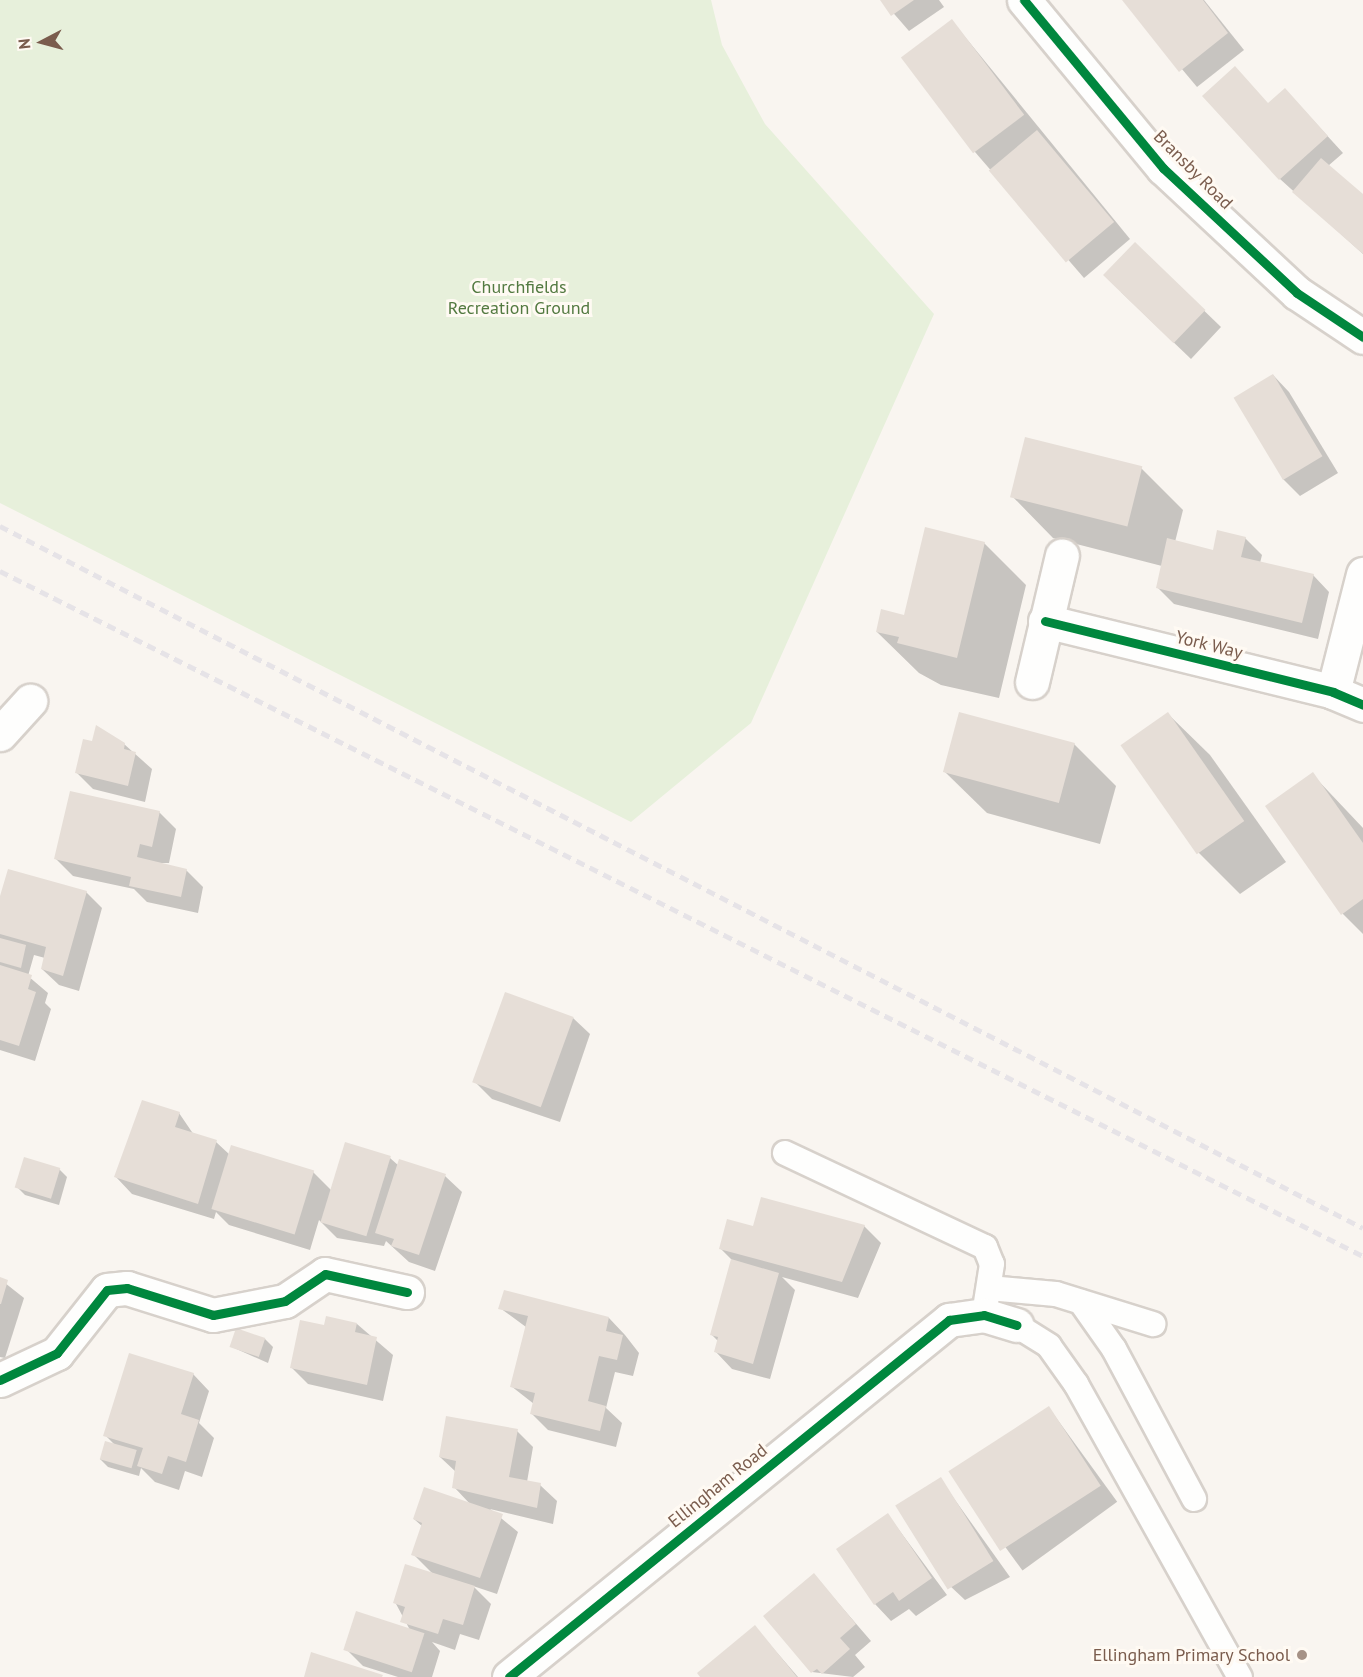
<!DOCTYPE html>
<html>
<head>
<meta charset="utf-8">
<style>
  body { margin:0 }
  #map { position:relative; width:1363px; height:1677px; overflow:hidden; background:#f9f5f0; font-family:"PT Sans",sans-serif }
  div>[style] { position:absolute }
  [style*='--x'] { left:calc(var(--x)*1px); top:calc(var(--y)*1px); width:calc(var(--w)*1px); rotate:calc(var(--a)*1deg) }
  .green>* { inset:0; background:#e7f0db }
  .shadow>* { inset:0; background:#0003; transform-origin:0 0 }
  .building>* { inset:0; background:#e6ded7; transform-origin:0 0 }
  .roads { filter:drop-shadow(2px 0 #d7d1cb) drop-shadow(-2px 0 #d7d1cb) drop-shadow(0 2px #d7d1cb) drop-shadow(0 -2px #d7d1cb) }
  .service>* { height:24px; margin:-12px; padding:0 12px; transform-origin:12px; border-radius:12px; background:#fefefd }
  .minor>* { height:33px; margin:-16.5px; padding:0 16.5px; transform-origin:16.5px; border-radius:16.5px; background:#fefefd }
  .rail>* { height:4.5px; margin-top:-2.25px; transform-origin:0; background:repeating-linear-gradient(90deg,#e6e3e7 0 9px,transparent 0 15px) }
  .cycleway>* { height:9px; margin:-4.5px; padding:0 4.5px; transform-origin:4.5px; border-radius:4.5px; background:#00873e }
  .dots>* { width:16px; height:16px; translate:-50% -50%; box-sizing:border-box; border:3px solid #fffaf3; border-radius:50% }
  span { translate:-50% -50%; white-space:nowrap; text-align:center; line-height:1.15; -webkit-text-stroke:6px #fffaf3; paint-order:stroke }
  .street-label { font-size:18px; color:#7a5c4d }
  .park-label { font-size:18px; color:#537a41 }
  .poi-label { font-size:18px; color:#7a5c4d }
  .right { translate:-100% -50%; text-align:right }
  .north { position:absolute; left:12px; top:12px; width:60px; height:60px; -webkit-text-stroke:4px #fffaf3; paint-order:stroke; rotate:264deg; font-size:16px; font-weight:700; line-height:24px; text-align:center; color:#7a5c4d }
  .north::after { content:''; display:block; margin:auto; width:21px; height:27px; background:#7a5c4d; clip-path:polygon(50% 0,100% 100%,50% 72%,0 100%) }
</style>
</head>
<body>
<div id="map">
  <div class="green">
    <div style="clip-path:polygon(0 0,711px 0,722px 45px,765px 124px,934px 314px,751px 723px,631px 822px,0 503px)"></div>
  </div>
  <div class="shadow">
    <div style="clip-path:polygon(882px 0,939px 0,944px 7px,909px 31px)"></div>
    <div style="clip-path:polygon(1124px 0,1204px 0,1244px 50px,1197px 87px)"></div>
    <div style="clip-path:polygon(952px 21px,1130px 239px,1084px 278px,975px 152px,904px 57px)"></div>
    <div style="clip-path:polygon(1269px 105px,1301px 107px,1343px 153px,1328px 166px,1363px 196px,1363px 254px,1280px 179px)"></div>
    <div style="clip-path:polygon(1135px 244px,1221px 327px,1191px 359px,1121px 292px)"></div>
    <div style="clip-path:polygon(1273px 375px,1289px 392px,1338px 473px,1300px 496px,1283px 479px)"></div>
    <div style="clip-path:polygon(1141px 468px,1183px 510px,1175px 542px,1214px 551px,1245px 538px,1262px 555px,1260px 563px,1313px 575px,1329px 592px,1318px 639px,1174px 604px,1157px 587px,1162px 566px,1053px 538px,1012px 496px)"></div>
    <div style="clip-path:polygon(984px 543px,1026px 585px,999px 698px,941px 685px,919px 673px,877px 632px,905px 616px)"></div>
    <div style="clip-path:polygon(1168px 714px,1210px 755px,1286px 862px,1240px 894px,1199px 853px)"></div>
    <div style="clip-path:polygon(124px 744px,152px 769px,145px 802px,93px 789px,77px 773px)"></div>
    <div style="clip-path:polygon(1074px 744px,1116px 786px,1100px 844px,987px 813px,945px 772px)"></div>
    <div style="clip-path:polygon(1312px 774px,1363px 828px,1363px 934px,1343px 914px)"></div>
    <div style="clip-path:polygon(159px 812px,176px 829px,169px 863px,155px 863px,186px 870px,203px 887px,198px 913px,147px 902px,134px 889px,73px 876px,56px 859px)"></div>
    <div style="clip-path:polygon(86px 892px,102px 908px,79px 991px,59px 985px,42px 969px,45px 958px,34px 955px,28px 976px,48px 993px,45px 1003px,51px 1009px,35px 1061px,0 1050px,0 902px)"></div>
    <div style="clip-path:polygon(573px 1018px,590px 1034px,560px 1122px,492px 1099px,475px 1082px)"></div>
    <div style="clip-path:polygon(179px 1113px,194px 1135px,216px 1142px,230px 1155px,313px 1172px,331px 1190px,390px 1158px,399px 1166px,445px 1176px,462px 1192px,435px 1271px,409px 1262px,386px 1241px,384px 1246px,337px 1238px,319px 1220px,310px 1250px,229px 1225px,216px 1212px,214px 1219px,132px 1194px,116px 1177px)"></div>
    <div style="clip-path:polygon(59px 1169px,67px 1177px,59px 1205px,25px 1195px,17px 1187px)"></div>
    <div style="clip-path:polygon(864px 1226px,881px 1243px,858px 1298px,782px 1277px,795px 1290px,770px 1379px,732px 1369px,716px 1352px,718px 1341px,711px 1334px,732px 1260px,721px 1249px,755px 1228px)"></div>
    <div style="clip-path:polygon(0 1279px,24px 1298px,5px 1358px,0 1357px)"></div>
    <div style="clip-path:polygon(500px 1308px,609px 1318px,625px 1335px,639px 1353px,633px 1376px,615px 1372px,606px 1408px,622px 1423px,616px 1447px,548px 1430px,531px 1413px,534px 1404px,511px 1386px,526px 1327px)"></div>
    <div style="clip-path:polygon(357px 1324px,393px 1355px,383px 1401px,308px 1384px,292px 1368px,325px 1327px)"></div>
    <div style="clip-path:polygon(265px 1339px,273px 1347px,268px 1363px,232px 1347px)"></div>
    <div style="clip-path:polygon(193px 1374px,209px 1391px,199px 1423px,214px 1438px,202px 1477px,185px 1471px,179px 1490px,155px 1482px,141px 1468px,139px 1476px,108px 1467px,100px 1459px,115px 1445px,105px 1435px)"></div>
    <div style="left:1049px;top:1408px;width:116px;height:117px;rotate:54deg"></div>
    <div style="clip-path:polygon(517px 1431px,533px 1447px,527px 1482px,540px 1485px,557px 1501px,553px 1524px,490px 1509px,518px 1532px,497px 1594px,473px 1586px,491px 1604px,479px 1640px,460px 1634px,455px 1650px,432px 1642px,440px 1651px,432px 1677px,398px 1677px,363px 1666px,346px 1649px,410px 1630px,395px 1602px,433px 1574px,413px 1554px,423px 1527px,414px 1519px,471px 1505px,454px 1487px,456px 1472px,440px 1457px)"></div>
    <div style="clip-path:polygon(940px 1479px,1010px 1577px,965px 1600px,948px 1584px)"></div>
    <div style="clip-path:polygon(888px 1515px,947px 1595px,916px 1616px,909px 1609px,891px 1621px,875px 1604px)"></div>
    <div style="clip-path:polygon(814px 1575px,871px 1641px,855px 1655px,865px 1667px,853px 1677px,812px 1672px)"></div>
    <div style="clip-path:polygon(755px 1627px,798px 1677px,702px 1677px)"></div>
  </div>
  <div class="building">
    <div style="clip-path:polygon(880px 0,914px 0,891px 16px)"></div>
    <div style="clip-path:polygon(1122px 0,1203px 0,1228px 33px,1179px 72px)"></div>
    <div style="left:952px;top:19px;width:120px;height:64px;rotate:53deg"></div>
    <div style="clip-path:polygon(1235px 66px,1268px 103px,1285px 88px,1328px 136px,1279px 180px,1202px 96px)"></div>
    <div style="left:1037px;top:130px;width:120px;height:63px;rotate:50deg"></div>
    <div style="clip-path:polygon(1321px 158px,1363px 194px,1363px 254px,1292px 192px)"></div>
    <div style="left:1135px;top:242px;width:98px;height:46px;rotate:44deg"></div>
    <div style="left:1273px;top:374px;width:96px;height:46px;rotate:59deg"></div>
    <div style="left:1025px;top:437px;width:121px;height:62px;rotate:14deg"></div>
    <div style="clip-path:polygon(925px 527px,985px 542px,957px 658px,897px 643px,899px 637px,876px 632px,881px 609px,904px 615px)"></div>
    <div style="clip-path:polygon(1217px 530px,1246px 537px,1241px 557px,1314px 574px,1302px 623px,1156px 588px,1167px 538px,1213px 550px)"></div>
    <div style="left:959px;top:712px;width:120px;height:62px;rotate:15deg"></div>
    <div style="left:1168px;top:712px;width:133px;height:58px;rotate:55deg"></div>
    <div style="clip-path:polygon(96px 725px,125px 743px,124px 749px,136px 752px,128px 786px,75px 773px,83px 739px,92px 741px)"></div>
    <div style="clip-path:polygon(1313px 772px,1363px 843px,1363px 899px,1341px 915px,1265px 806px)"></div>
    <div style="clip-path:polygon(70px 791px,160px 811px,152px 847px,140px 844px,137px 857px,187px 869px,181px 897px,129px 886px,131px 877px,54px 859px)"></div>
    <div style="clip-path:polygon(8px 869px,87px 891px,63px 976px,41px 969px,46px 947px,0 934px,0 896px)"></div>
    <div style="clip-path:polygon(0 938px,26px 945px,21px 968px,0 962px)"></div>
    <div style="clip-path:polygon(0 965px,32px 975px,28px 989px,36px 992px,19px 1046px,0 1040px)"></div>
    <div style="left:505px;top:992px;width:73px;height:96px;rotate:20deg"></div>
    <div style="clip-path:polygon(142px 1100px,180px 1112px,175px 1127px,217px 1140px,198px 1204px,114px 1177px)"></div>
    <div style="left:345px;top:1142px;width:48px;height:84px;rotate:17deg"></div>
    <div style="left:231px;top:1145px;width:87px;height:67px;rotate:17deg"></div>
    <div style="left:24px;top:1157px;width:38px;height:32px;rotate:17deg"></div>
    <div style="clip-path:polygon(399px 1159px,446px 1174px,419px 1255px,391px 1246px,394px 1239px,375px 1233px)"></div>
    <div style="clip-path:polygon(761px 1197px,865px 1225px,842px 1282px,719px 1249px,727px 1219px,753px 1226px)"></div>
    <div style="clip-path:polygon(731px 1259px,779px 1273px,753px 1364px,714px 1352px,718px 1337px,710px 1335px)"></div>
    <div style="clip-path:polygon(0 1277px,8px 1280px,1px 1304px,0 1304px)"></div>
    <div style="clip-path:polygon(504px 1290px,609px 1317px,606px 1331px,623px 1335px,617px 1360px,599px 1356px,588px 1401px,606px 1406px,600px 1431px,530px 1414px,535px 1393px,510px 1387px,528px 1316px,498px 1309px)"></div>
    <div style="clip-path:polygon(326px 1316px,357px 1323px,355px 1332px,377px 1337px,367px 1385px,290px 1368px,300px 1320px,324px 1325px)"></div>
    <div style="left:236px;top:1328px;width:31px;height:20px;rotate:19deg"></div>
    <div style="clip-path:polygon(129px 1353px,194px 1373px,181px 1414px,199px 1420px,186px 1462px,168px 1456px,162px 1474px,137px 1466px,143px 1448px,103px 1436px)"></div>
    <div style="left:1049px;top:1406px;width:95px;height:120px;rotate:57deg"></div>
    <div style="clip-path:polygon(446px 1416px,518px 1429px,509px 1477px,541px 1483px,537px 1508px,452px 1488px,456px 1461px,439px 1457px)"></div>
    <div style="left:105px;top:1441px;width:33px;height:19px;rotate:16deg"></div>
    <div style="left:941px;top:1477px;width:99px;height:54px;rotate:58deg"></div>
    <div style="clip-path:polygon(424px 1487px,503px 1514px,480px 1578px,411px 1555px,422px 1523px,413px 1519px)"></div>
    <div style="clip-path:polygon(888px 1513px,932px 1578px,899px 1601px,893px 1592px,874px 1605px,836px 1549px)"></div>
    <div style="clip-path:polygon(405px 1564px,475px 1586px,463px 1625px,443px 1619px,438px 1634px,400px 1622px,405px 1607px,393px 1603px)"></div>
    <div style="clip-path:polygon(814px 1573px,856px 1624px,840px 1638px,850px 1649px,822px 1674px,817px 1669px,811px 1673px,763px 1616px)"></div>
    <div style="left:356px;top:1611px;width:72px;height:41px;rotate:18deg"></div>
    <div style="clip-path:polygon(755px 1625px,797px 1677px,700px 1677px,697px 1673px)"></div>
    <div style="clip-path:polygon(311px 1652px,383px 1675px,382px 1677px,304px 1677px)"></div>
  </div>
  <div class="roads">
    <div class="service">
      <div style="--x:785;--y:1153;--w:221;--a:25.2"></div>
      <div style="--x:985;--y:1247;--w:18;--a:68"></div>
      <div style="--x:992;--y:1264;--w:52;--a:98.9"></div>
      <div style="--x:989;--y:1288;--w:67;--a:5.1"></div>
      <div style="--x:1056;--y:1294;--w:102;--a:17.2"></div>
      <div style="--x:1081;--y:1302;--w:57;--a:54.9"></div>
      <div style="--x:1114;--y:1349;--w:170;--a:61.9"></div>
      <div style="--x:1016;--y:1325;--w:39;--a:32"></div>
      <div style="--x:1049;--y:1346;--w:47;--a:54.6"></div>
      <div style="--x:1076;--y:1384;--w:336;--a:60.8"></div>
    </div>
    <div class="minor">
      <div style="--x:1024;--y:0;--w:218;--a:50.4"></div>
      <div style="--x:1163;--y:168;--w:183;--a:43"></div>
      <div style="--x:1297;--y:293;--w:79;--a:33.7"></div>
      <div style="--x:1045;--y:621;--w:297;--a:13.8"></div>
      <div style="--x:1333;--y:692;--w:33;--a:23"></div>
      <div style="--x:1032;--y:682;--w:130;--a:-76.7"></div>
      <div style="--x:1333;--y:692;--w:122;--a:-75.7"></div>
      <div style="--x:0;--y:734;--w:45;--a:-47.7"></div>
      <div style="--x:0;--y:1380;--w:63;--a:-25.3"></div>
      <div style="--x:57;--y:1353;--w:80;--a:-51.6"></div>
      <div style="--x:107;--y:1290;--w:20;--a:-6"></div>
      <div style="--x:127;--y:1288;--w:90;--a:17.4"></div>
      <div style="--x:213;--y:1315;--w:73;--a:-11"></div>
      <div style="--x:285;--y:1301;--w:48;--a:-34"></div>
      <div style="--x:325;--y:1274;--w:84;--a:12.4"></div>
      <div style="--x:509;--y:1677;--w:567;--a:-39.05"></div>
      <div style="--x:949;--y:1320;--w:35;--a:-8"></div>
      <div style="--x:984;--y:1315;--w:34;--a:17"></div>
    </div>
  </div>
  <div class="rail">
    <div style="--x:0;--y:526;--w:1533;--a:27.25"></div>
    <div style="--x:0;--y:571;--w:1525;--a:26.68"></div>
  </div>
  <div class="cycleway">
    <div style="--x:1024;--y:0;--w:218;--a:50.4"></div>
    <div style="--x:1163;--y:168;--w:183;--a:43"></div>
    <div style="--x:1297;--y:293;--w:79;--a:33.7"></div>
    <div style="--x:1045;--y:621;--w:297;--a:13.8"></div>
    <div style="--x:1333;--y:692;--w:33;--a:23"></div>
    <div style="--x:0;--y:1380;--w:63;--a:-25.3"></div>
    <div style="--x:57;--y:1353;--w:80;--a:-51.6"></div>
    <div style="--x:107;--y:1290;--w:20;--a:-6"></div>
    <div style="--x:127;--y:1288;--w:90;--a:17.4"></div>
    <div style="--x:213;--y:1315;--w:73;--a:-11"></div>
    <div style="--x:285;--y:1301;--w:48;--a:-34"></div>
    <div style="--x:325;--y:1274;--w:84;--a:12.4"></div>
    <div style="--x:509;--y:1677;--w:567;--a:-39.05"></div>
    <div style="--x:949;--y:1320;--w:35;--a:-8"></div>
    <div style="--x:984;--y:1315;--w:34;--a:17"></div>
  </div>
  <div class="dots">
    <div style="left:1302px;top:1655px;background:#a69286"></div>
  </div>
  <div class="street-label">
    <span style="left:1193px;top:170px;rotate:45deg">Bransby Road</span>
    <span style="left:1209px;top:645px;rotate:14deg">York Way</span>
    <span style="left:718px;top:1486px;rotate:-39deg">Ellingham Road</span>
  </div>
  <div class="park-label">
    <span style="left:519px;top:298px">Churchfields<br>Recreation Ground</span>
  </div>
  <div class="poi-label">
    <span class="right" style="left:1290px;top:1655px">Ellingham Primary School</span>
  </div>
  <div class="north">N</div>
</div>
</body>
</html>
